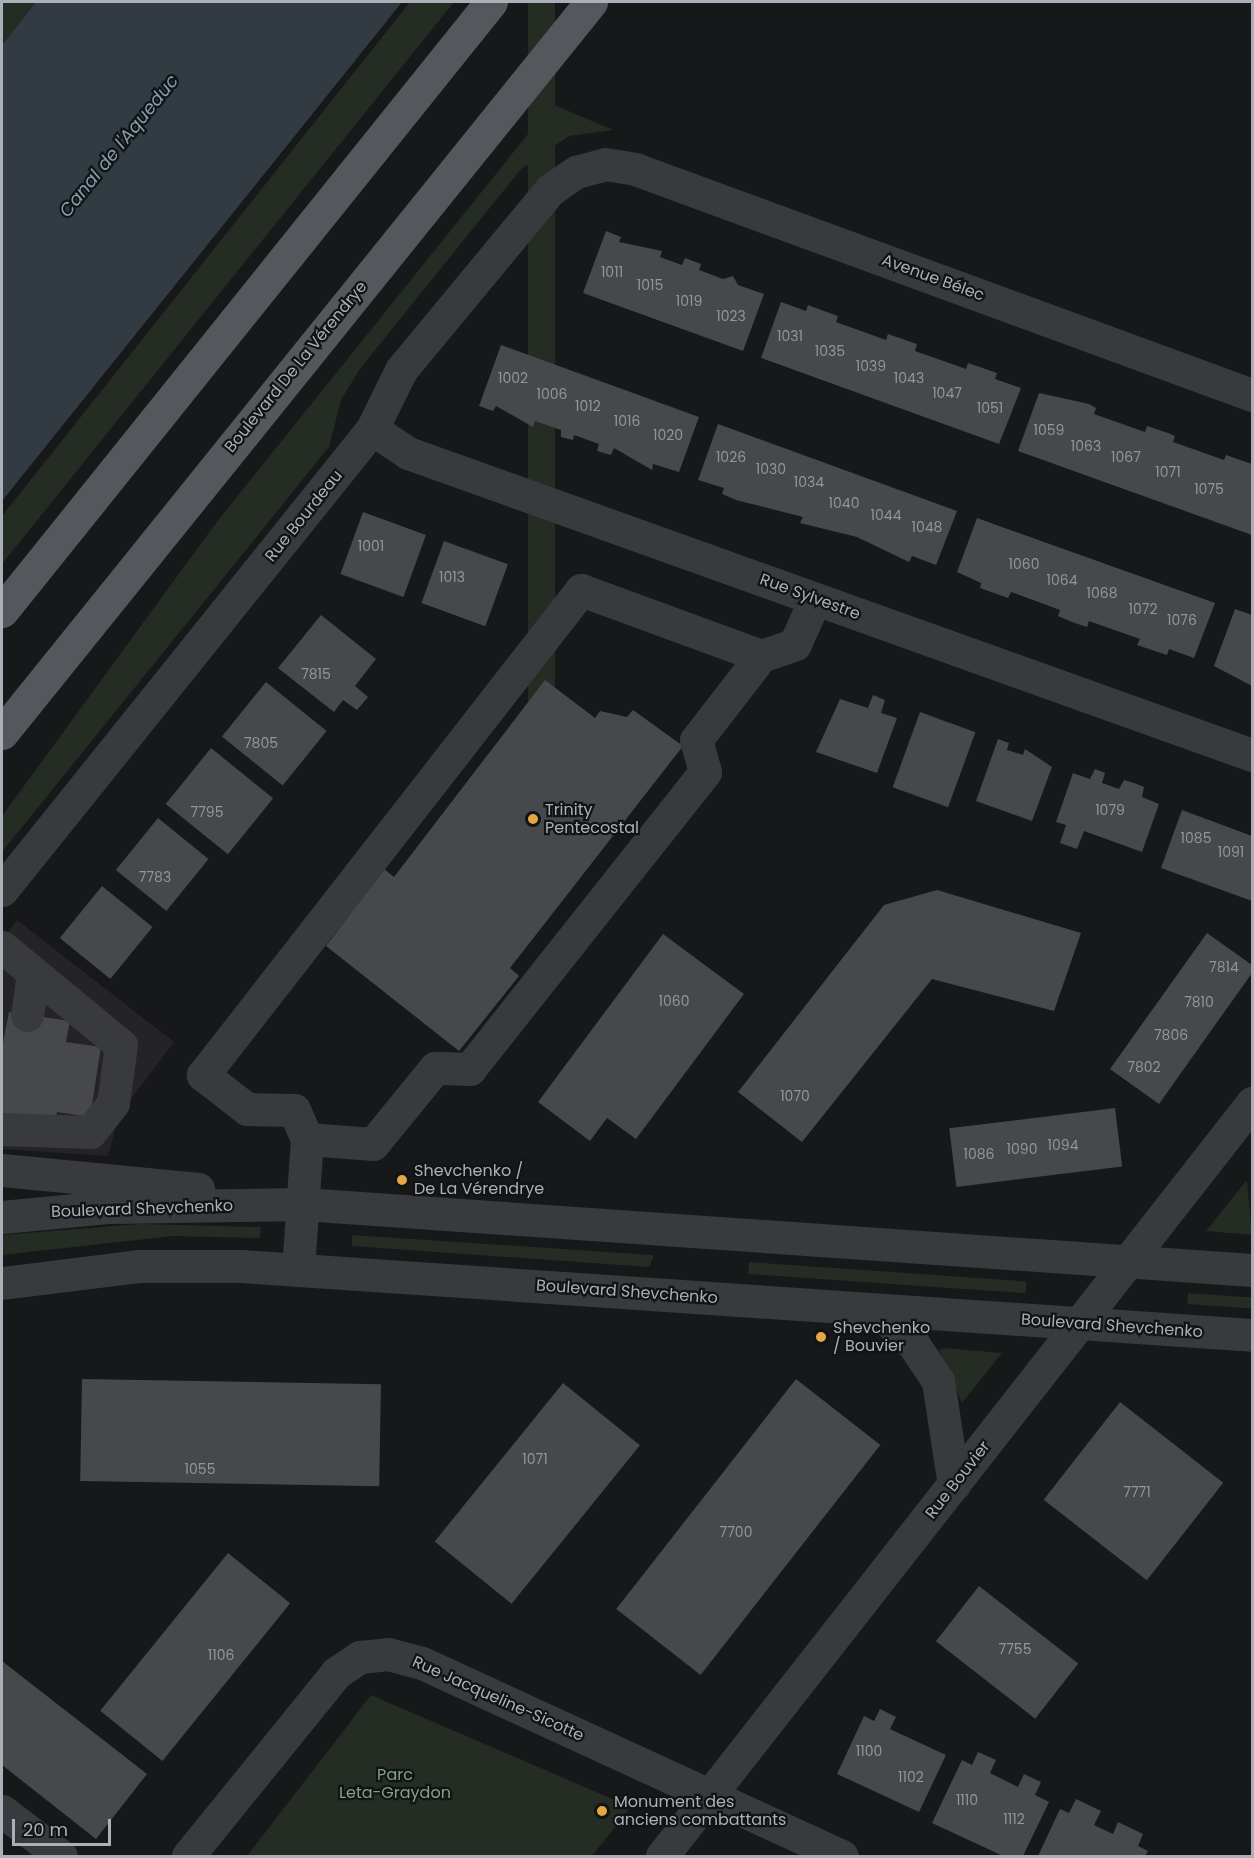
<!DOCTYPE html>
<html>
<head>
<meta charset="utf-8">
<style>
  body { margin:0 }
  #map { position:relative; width:1254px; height:1858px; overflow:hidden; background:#171819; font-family:Poppins,sans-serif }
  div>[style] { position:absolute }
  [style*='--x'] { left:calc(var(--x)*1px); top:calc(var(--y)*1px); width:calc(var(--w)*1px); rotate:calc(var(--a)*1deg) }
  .built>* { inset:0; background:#242426 }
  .green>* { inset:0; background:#242c24; transform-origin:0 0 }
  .water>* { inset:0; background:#313b41 }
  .building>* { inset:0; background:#47484c; transform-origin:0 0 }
  .minor>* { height:33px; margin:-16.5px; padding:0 16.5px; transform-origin:16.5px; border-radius:16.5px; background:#393a3e }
  .major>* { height:33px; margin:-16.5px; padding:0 16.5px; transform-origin:16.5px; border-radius:16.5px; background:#55575d }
  .dots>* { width:16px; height:16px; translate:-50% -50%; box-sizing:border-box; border:3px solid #121314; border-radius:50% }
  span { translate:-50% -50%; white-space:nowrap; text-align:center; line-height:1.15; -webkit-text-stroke:4.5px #121314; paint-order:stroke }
  .number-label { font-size:14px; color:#92959d }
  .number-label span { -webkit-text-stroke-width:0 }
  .street-label { font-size:16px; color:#abafb8 }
  .poi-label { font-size:16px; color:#abafb8 }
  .left { translate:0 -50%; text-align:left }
  .park-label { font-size:16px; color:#83a284 }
  .water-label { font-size:18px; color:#849eb0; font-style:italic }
  .frame { position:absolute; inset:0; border:3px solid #abafb8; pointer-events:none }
  .scale { position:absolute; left:12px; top:1819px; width:99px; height:27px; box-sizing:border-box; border:3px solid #abafb8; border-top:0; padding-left:8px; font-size:18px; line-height:21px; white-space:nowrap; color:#abafb8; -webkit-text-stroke:4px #121314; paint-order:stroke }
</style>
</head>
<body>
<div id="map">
  <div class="built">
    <div style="clip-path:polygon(17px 920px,174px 1042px,119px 1115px,108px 1156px,2px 1149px,2px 940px)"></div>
  </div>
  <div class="green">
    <div style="clip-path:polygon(2px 2px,36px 2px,2px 45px)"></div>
    <div style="clip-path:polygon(410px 2px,454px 2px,2px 564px,2px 516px)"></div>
    <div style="left:528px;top:2px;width:27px;height:840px"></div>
    <div style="clip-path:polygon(552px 104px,613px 130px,569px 136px,521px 169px,359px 370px,341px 400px,329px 447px,2px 852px,2px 816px,216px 523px)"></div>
    <div style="clip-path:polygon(1247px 1181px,1252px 1235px,1206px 1231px,1246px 1181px)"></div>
    <div style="clip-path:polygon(140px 1224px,261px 1227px,260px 1238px,173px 1236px,2px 1255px,2px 1235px)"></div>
    <div style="clip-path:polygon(352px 1235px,653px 1255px,653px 1258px,649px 1267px,352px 1246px)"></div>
    <div style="left:749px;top:1262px;width:278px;height:12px;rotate:4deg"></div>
    <div style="left:1188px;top:1293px;width:64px;height:11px;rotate:4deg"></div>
    <div style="clip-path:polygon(945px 1348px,1002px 1353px,962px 1403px,939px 1350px)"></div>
    <div style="clip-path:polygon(371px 1695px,631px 1807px,592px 1856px,247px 1856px)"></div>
  </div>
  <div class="water">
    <div style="clip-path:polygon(36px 2px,402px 2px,2px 501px,2px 45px)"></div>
  </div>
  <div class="building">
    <div style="clip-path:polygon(606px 231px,621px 237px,619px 242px,662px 251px,660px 257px,682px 265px,685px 258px,701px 264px,699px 270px,723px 279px,733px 276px,738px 285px,764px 294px,743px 351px,583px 293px)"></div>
    <div style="clip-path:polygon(781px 302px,806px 311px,808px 305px,824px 311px,838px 316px,836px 322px,886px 340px,888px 334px,917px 344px,915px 351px,966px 369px,968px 363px,997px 373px,995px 379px,1021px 388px,999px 444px,761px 358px)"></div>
    <div style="clip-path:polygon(501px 345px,699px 417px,679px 472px,653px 464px,652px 470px,614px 448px,611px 455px,597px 451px,599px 444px,574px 435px,573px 440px,561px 437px,561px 430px,535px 421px,533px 427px,496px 406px,493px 411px,479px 406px)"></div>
    <div style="clip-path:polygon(1039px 393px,1089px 404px,1096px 408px,1094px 414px,1145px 432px,1147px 426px,1168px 433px,1175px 436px,1173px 442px,1224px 460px,1226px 455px,1252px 464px,1252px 535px,1018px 451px)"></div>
    <div style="clip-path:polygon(718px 424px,957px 511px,936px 565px,912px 556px,909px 562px,857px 537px,800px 523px,803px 517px,736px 500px,722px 494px,724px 488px,698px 480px)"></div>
    <div style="left:363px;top:512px;width:67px;height:66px;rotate:20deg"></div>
    <div style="clip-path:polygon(977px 518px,1215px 603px,1194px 658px,1169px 649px,1167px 655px,1137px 645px,1140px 639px,1089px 621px,1087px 627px,1072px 622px,1058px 616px,1060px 610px,1011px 592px,1008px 598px,980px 588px,981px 583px,957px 572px)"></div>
    <div style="left:444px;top:541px;width:68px;height:66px;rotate:20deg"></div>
    <div style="clip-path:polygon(1235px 609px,1252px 615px,1252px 686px,1214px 666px)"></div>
    <div style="clip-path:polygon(321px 615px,376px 659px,355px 686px,368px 697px,357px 710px,343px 700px,334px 712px,278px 668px)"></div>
    <div style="clip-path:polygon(545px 680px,595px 718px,600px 711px,627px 717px,633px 710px,683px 746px,510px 968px,519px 976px,459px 1051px,326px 946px,384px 869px,394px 877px)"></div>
    <div style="left:266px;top:682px;width:78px;height:70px;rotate:39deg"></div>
    <div style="clip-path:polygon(873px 695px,885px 700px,881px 713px,897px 718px,877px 773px,816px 752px,840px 699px,868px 708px)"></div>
    <div style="left:920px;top:712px;width:59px;height:80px;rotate:20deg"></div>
    <div style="clip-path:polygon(998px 739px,1009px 743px,1007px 750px,1023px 755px,1025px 749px,1052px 767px,1032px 821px,976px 801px)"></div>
    <div style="left:211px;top:748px;width:80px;height:72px;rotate:39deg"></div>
    <div style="clip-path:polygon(1095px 769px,1105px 773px,1102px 783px,1119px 789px,1124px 780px,1134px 783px,1144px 787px,1142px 797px,1159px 804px,1142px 852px,1084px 831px,1077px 849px,1060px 843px,1066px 825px,1056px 822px,1073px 773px,1090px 779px)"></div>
    <div style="clip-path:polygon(1182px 810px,1252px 836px,1252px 901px,1161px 868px)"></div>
    <div style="left:158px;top:818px;width:65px;height:67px;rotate:39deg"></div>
    <div style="left:102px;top:886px;width:65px;height:67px;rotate:39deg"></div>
    <div style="clip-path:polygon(937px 890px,1081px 933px,1054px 1011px,932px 979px,802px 1142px,738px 1092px,884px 905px)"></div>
    <div style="clip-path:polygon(1207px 933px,1252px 965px,1252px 973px,1159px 1104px,1110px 1069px)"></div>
    <div style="clip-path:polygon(663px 934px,744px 994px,636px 1139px,607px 1118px,590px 1141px,538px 1102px)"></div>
    <div style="clip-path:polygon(9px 1012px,70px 1021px,66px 1042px,101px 1047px,90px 1117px,57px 1112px,54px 1126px,2px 1118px,2px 1048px)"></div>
    <div style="left:1115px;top:1108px;width:59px;height:167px;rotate:83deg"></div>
    <div style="left:82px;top:1379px;width:299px;height:102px;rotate:1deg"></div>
    <div style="left:796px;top:1379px;width:107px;height:292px;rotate:38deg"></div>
    <div style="left:563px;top:1383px;width:99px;height:204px;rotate:39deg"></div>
    <div style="left:1120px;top:1402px;width:131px;height:124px;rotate:38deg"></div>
    <div style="left:228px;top:1553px;width:80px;height:203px;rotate:39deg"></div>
    <div style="left:979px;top:1586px;width:126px;height:70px;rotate:38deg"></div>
    <div style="clip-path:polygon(2px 1661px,147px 1774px,96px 1839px,2px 1765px)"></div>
    <div style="clip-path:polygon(880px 1709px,896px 1717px,890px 1729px,946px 1755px,919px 1812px,837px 1774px,864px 1716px,874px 1721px)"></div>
    <div style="clip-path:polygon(978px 1752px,996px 1760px,990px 1773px,1018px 1787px,1024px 1774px,1041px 1782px,1035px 1795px,1049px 1802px,1023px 1856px,1003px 1856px,932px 1823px,962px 1760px,972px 1765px)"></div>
    <div style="clip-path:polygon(1076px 1799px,1101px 1811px,1094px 1825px,1113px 1834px,1118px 1822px,1143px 1834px,1138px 1846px,1148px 1851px,1145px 1856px,1038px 1856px,1060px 1809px,1069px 1813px)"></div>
  </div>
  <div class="minor">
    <div style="--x:372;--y:429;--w:43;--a:33.7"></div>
    <div style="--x:408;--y:453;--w:896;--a:19.69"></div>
    <div style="--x:581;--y:590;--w:192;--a:20.1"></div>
    <div style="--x:761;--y:656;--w:106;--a:127.7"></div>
    <div style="--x:696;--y:740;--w:33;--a:74"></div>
    <div style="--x:705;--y:772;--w:379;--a:128.4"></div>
    <div style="--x:470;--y:1069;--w:35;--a:-178"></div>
    <div style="--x:435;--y:1068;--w:98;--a:129.2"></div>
    <div style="--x:373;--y:1144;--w:66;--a:-175.7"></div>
    <div style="--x:307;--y:1139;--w:32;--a:-114"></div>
    <div style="--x:294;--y:1110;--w:47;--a:-178.8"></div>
    <div style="--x:247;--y:1109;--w:56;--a:-142.3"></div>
    <div style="--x:203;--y:1075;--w:615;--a:-52.07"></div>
    <div style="--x:761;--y:656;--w:36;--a:-19"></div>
    <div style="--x:795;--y:644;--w:49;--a:-66"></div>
    <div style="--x:2;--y:890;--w:591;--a:-51.25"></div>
    <div style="--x:372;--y:429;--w:66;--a:-63.8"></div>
    <div style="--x:401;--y:370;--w:234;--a:-50.4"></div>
    <div style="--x:550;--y:190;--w:32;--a:-35"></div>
    <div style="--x:576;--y:172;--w:30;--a:-15"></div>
    <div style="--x:605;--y:164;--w:30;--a:9"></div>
    <div style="--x:635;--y:169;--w:657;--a:20.12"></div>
    <div style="--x:2;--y:947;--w:154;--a:39.5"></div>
    <div style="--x:121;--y:1045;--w:59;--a:97.9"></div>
    <div style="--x:113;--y:1103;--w:37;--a:128"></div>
    <div style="--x:90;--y:1132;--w:88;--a:-178"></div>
    <div style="--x:27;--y:1015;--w:42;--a:-81.9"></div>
    <div style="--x:2;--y:1170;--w:197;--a:5.5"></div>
    <div style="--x:2;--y:1217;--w:106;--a:-5.4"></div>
    <div style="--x:108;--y:1207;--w:195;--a:-0.9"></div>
    <div style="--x:303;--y:1204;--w:951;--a:3.98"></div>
    <div style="--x:298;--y:1270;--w:131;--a:-86.1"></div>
    <div style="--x:2;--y:1283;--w:137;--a:-7.1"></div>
    <div style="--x:138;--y:1266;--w:103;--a:0"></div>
    <div style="--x:241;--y:1266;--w:1013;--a:3.9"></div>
    <div style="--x:877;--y:1310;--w:51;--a:43.4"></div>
    <div style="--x:914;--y:1345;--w:43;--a:56.3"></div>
    <div style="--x:938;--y:1381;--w:105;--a:81.3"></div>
    <div style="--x:2;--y:1811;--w:74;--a:37.3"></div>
    <div style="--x:188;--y:1856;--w:235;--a:-51"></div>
    <div style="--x:336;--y:1673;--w:29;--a:-34"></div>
    <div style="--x:360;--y:1657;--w:28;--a:-6"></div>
    <div style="--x:388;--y:1654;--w:35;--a:15"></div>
    <div style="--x:422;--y:1663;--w:462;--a:24.7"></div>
    <div style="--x:662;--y:1856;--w:957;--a:-51.92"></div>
  </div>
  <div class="major">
    <div style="--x:2;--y:611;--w:781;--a:-51.24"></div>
    <div style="--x:2;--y:733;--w:939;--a:-51.14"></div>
  </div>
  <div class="dots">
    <div style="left:533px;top:819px;background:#e5a744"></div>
    <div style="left:402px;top:1180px;background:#e5a744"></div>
    <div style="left:821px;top:1337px;background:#e5a744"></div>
    <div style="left:602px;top:1811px;background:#e5a744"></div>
  </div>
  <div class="number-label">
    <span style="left:612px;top:272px">1011</span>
    <span style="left:650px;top:285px">1015</span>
    <span style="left:689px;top:301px">1019</span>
    <span style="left:731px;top:316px">1023</span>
    <span style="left:790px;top:336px">1031</span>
    <span style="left:830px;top:351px">1035</span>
    <span style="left:871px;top:366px">1039</span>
    <span style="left:513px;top:378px">1002</span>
    <span style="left:909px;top:378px">1043</span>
    <span style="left:947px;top:393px">1047</span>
    <span style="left:552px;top:394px">1006</span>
    <span style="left:588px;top:406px">1012</span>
    <span style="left:990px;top:408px">1051</span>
    <span style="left:627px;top:421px">1016</span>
    <span style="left:1049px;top:430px">1059</span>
    <span style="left:668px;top:435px">1020</span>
    <span style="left:1086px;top:446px">1063</span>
    <span style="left:731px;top:457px">1026</span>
    <span style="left:1126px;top:457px">1067</span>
    <span style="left:771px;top:469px">1030</span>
    <span style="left:1168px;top:472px">1071</span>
    <span style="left:809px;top:482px">1034</span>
    <span style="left:1209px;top:489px">1075</span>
    <span style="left:844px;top:503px">1040</span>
    <span style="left:886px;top:515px">1044</span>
    <span style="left:927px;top:527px">1048</span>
    <span style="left:371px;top:546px">1001</span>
    <span style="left:1024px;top:564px">1060</span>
    <span style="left:452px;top:577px">1013</span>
    <span style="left:1062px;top:580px">1064</span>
    <span style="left:1102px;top:593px">1068</span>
    <span style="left:1143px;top:609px">1072</span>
    <span style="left:1182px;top:620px">1076</span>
    <span style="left:316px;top:674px">7815</span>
    <span style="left:261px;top:743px">7805</span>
    <span style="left:1110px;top:810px">1079</span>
    <span style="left:207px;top:812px">7795</span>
    <span style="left:1196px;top:838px">1085</span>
    <span style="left:1231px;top:852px">1091</span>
    <span style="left:155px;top:877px">7783</span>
    <span style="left:1224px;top:967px">7814</span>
    <span style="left:674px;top:1001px">1060</span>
    <span style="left:1199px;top:1002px">7810</span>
    <span style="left:1171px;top:1035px">7806</span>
    <span style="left:1144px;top:1067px">7802</span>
    <span style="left:795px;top:1096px">1070</span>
    <span style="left:1063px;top:1145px">1094</span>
    <span style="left:1022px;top:1149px">1090</span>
    <span style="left:979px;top:1154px">1086</span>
    <span style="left:535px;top:1459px">1071</span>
    <span style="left:200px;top:1469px">1055</span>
    <span style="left:1137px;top:1492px">7771</span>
    <span style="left:736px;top:1532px">7700</span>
    <span style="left:1015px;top:1649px">7755</span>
    <span style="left:221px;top:1655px">1106</span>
    <span style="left:869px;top:1751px">1100</span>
    <span style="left:911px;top:1777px">1102</span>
    <span style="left:967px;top:1800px">1110</span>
    <span style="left:1014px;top:1819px">1112</span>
  </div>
  <div class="street-label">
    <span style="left:933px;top:278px;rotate:20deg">Avenue Bélec</span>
    <span style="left:296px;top:367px;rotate:-51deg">Boulevard De La Vérendrye</span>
    <span style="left:304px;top:516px;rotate:-51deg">Rue Bourdeau</span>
    <span style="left:810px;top:597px;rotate:20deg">Rue Sylvestre</span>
    <span style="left:142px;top:1209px;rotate:-2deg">Boulevard Shevchenko</span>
    <span style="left:627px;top:1292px;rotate:4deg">Boulevard Shevchenko</span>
    <span style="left:1112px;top:1326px;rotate:4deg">Boulevard Shevchenko</span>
    <span style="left:958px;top:1480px;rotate:-52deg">Rue Bouvier</span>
    <span style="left:498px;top:1699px;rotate:24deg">Rue Jacqueline-Sicotte</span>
  </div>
  <div class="poi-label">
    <span class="left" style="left:545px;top:819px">Trinity<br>Pentecostal</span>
    <span class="left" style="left:414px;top:1180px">Shevchenko /<br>De La Vérendrye</span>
    <span class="left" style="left:833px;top:1337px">Shevchenko<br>/ Bouvier</span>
    <span class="left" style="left:614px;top:1811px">Monument des<br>anciens combattants</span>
  </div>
  <div class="park-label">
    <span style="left:395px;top:1784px">Parc<br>Leta-Graydon</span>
  </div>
  <div class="water-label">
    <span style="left:119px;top:146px;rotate:-51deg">Canal de l'Aqueduc</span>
  </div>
  <div class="frame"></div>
  <div class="scale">20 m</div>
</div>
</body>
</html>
